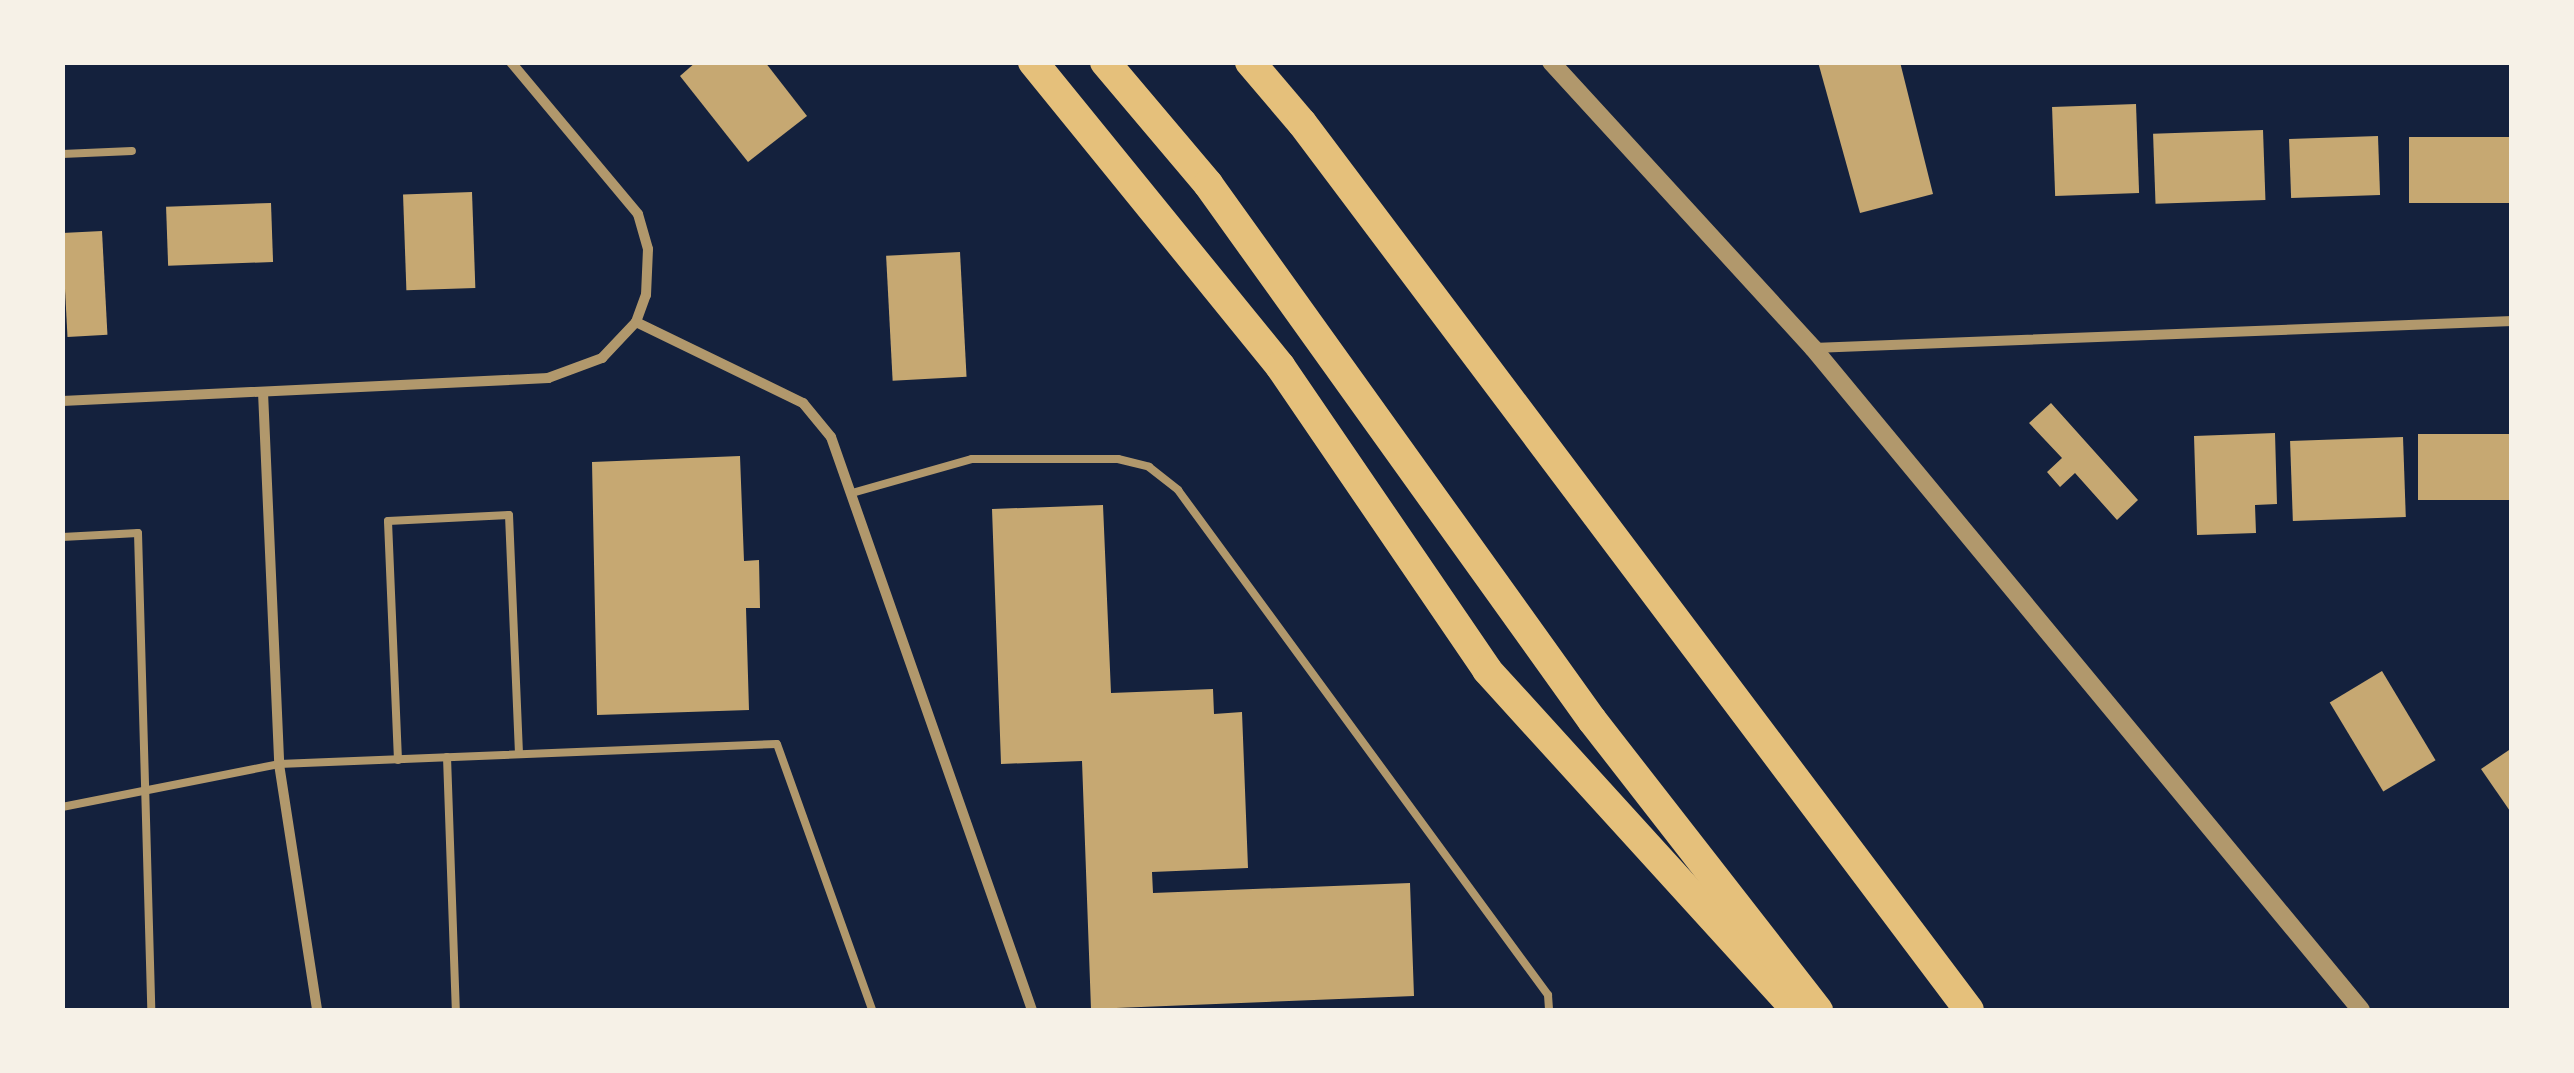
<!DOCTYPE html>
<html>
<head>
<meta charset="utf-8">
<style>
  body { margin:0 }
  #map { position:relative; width:2574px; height:1073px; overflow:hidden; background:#14213d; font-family:Karla,sans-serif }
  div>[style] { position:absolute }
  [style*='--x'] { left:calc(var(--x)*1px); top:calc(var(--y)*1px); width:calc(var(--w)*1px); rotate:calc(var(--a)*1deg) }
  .building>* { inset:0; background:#c6a872; transform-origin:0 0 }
  .service>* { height:8px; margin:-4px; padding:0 4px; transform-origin:4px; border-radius:4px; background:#b1986c }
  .minor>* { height:10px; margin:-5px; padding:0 5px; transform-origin:5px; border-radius:5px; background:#b1986c }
  .tertiary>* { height:18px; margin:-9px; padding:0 9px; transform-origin:9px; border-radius:9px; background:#b1986c }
  .motorway>* { height:30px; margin:-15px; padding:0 15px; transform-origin:15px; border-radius:15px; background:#e5c07b }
  span { translate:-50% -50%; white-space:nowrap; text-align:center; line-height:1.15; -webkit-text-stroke:8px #f6f1e7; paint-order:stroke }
  .frame { position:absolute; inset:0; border:65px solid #f6f1e7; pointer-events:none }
</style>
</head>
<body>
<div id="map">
  <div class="building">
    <div style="clip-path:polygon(696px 62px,765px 62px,807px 116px,748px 162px,680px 76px)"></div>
    <div style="clip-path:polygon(1818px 62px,1900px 62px,1933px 194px,1860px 213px)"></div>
    <div style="left:2136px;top:104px;width:89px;height:84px;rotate:88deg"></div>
    <div style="left:2263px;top:130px;width:70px;height:110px;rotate:88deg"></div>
    <div style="left:2378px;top:136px;width:59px;height:89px;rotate:88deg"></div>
    <div style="left:2512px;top:137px;width:66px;height:103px;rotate:90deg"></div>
    <div style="left:472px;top:192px;width:96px;height:69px;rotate:88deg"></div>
    <div style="left:271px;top:203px;width:59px;height:105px;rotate:88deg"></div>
    <div style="left:102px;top:231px;width:104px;height:40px;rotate:87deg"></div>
    <div style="left:960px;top:252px;width:125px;height:74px;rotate:87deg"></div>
    <div style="clip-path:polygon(2051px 403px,2138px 500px,2117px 520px,2075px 473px,2060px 487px,2047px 472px,2062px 458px,2029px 423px)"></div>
    <div style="clip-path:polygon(2275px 433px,2277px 504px,2255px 505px,2256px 533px,2197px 535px,2194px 436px)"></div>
    <div style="left:2512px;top:434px;width:66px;height:94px;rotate:90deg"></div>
    <div style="left:2403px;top:437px;width:80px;height:113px;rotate:88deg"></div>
    <div style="clip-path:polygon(740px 456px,744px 561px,759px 560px,760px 608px,746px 608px,749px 710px,597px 715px,592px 462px)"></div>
    <div style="clip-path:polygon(1103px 505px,1111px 693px,1213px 689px,1214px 714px,1242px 712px,1248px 868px,1152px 872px,1153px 893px,1410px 883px,1414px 996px,1091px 1009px,1082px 761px,1001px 764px,992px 509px)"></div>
    <div style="left:2382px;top:671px;width:104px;height:61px;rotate:59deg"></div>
    <div style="clip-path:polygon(2512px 748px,2512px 814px,2481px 769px)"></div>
  </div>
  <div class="service">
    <div style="--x:62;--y:154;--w:70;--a:-2.5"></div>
    <div style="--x:852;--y:493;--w:125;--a:-15.8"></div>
    <div style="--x:972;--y:459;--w:146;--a:0"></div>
    <div style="--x:1118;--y:459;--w:32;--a:14"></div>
    <div style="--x:1149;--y:467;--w:37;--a:38"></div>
    <div style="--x:1178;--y:490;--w:626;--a:53.77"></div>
    <div style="--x:1548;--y:995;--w:15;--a:86"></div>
    <div style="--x:62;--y:537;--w:76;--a:-3"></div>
    <div style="--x:138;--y:533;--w:477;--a:88.4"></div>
    <div style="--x:447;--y:757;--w:253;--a:88"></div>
    <div style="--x:398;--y:760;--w:239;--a:-92.4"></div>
    <div style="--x:388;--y:521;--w:121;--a:-2.8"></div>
    <div style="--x:509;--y:515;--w:239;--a:87.6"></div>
    <div style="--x:62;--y:807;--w:221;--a:-11.2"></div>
    <div style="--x:279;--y:764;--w:498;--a:-2.3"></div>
    <div style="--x:777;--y:744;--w:282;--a:70.3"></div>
  </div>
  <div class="minor">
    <div style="--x:636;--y:322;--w:186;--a:25.9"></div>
    <div style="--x:803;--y:403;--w:44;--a:50.5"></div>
    <div style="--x:831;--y:437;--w:607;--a:70.67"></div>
    <div style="--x:1813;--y:348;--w:700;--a:-2.21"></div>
    <div style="--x:263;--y:392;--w:372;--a:87.5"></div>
    <div style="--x:279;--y:764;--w:249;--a:81.2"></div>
    <div style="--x:62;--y:401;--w:487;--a:-2.7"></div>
    <div style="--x:548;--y:378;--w:58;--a:-20.3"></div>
    <div style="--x:602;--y:358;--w:50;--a:-46.6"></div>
    <div style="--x:636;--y:322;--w:29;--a:-70"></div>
    <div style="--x:646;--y:295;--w:46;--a:-87.5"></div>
    <div style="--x:648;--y:249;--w:36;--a:-106"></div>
    <div style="--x:638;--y:214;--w:198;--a:-129.9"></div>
  </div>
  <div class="tertiary">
    <div style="--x:1551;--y:62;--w:388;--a:47.5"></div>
    <div style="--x:1813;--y:348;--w:859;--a:50.38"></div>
  </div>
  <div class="motorway">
    <div style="--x:1033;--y:62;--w:392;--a:50.9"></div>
    <div style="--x:1280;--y:366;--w:368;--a:55.7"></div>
    <div style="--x:1487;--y:670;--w:459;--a:47.7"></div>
    <div style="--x:1105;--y:62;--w:160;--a:49.8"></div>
    <div style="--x:1208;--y:184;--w:659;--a:54.38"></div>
    <div style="--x:1592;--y:720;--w:368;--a:52.1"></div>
    <div style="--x:1250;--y:62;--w:80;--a:49.6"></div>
    <div style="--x:1302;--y:123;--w:1110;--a:53.06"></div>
  </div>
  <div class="frame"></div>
</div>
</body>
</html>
